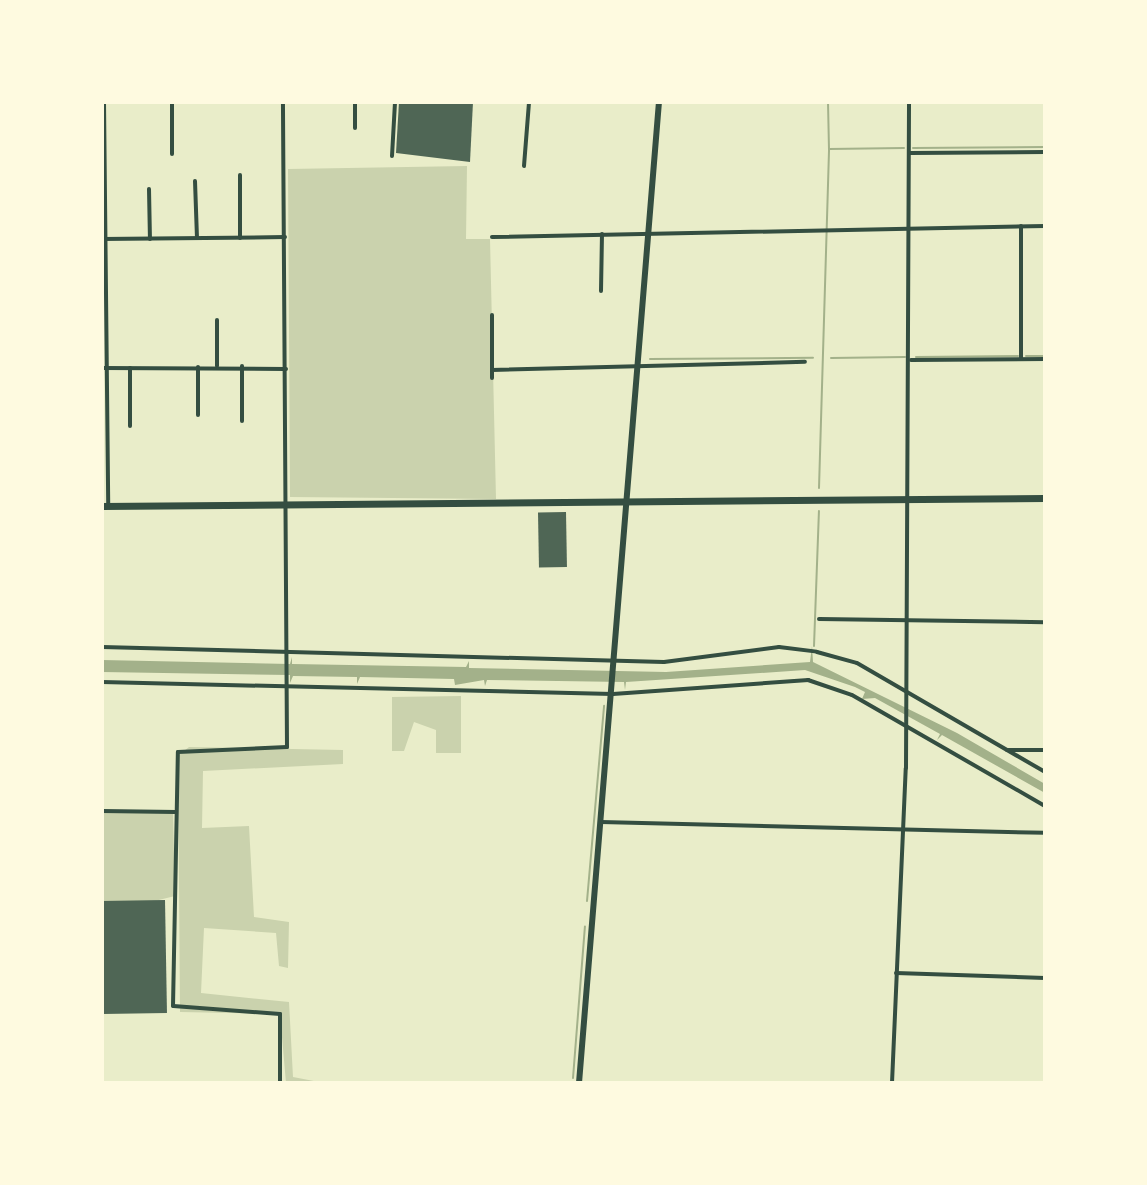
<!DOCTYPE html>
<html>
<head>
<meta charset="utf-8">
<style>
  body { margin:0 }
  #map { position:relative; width:1147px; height:1185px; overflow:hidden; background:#e9edc9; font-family:Roboto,sans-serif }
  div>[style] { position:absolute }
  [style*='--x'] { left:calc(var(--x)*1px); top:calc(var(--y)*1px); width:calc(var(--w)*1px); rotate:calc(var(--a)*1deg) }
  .green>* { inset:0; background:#cad2ad }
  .water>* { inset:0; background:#a3b18a }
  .stream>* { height:2px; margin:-1px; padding:0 1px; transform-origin:1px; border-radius:1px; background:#a3b18a }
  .building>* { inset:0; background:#4f6655; transform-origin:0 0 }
  .minor>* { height:4px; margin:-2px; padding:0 2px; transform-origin:2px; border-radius:2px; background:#344e41 }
  .secondary>* { height:6px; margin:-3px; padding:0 3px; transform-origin:3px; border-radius:3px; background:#344e41 }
  .primary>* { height:7px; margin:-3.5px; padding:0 3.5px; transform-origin:3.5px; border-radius:3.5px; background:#344e41 }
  span { translate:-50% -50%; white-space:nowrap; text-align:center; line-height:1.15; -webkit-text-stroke:7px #fefae0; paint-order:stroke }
  .frame { position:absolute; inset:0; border:104px solid #fefae0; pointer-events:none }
</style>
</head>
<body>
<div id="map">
  <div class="green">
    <div style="clip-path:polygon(467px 166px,466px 239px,490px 239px,496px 499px,290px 497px,288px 169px)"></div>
    <div style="clip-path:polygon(461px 696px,461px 753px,436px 753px,436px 730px,414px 722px,404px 751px,392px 751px,392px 697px)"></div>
    <div style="clip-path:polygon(189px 747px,343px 750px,343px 764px,203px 771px,202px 828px,249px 826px,254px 917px,289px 922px,288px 968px,279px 966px,276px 933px,204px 928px,201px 993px,289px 1002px,293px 1077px,319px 1082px,286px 1083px,280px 1014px,180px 1012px,178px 756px)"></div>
    <div style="clip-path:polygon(102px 811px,173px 812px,175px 896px,102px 914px)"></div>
  </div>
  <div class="water">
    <div style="clip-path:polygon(812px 646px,813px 662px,957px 733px,1045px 784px,1045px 793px,942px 735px,937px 740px,940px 734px,875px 698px,862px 699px,865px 692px,855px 687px,805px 670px,626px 682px,625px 690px,624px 682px,487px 680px,485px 686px,484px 680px,455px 685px,454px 679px,360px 677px,357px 684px,357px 677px,293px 676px,290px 683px,290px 675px,102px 672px,102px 660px,290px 664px,292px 657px,292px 664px,466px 667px,469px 661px,469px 668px,666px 672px,810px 662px)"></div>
  </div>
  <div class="stream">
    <div style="--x:828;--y:102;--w:47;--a:88.8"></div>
    <div style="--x:913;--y:148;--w:132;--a:-0.4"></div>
    <div style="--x:1026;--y:356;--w:19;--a:0"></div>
    <div style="--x:916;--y:357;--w:102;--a:-0.6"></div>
    <div style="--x:831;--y:358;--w:74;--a:-0.8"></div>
    <div style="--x:650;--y:359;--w:163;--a:-0.4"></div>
    <div style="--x:819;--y:488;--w:339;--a:-88.3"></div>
    <div style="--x:829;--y:149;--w:75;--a:-0.8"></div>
    <div style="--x:814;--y:646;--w:135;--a:-87.9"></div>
    <div style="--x:587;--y:901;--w:196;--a:-85"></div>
    <div style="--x:573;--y:1078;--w:152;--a:-85.5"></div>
  </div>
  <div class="building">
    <div style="clip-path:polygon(399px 102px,473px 102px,470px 162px,396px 153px)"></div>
    <div style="left:566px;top:512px;width:55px;height:28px;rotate:89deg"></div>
    <div style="left:165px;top:900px;width:113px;height:64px;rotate:89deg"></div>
  </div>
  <div class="minor">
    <div style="--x:104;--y:102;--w:404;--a:89.4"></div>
    <div style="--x:172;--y:102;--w:52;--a:90"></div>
    <div style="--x:355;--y:102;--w:26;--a:90"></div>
    <div style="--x:910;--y:153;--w:135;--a:-0.4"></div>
    <div style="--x:392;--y:156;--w:54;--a:-86.8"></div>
    <div style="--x:524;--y:166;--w:64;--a:-85.5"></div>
    <div style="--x:240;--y:175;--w:63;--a:90"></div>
    <div style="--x:195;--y:181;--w:57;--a:88"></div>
    <div style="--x:149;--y:189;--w:50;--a:88.9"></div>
    <div style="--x:1021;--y:226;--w:133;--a:90"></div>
    <div style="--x:492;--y:237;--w:553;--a:-1.14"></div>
    <div style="--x:102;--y:239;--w:183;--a:-0.6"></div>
    <div style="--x:601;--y:291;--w:57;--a:-89"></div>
    <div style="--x:492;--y:315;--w:63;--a:90"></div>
    <div style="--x:217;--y:320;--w:46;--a:90"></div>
    <div style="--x:911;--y:360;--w:134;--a:-0.4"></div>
    <div style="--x:242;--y:366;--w:55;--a:90"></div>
    <div style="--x:198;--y:367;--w:48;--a:90"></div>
    <div style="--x:102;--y:368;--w:184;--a:0.3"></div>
    <div style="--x:130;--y:368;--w:58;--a:90"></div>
    <div style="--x:492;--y:370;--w:313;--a:-1.5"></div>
    <div style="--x:819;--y:619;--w:226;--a:0.8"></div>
    <div style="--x:102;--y:647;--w:562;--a:1.53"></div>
    <div style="--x:664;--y:662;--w:116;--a:-7.4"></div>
    <div style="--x:779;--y:647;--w:38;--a:7"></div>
    <div style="--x:817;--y:652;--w:41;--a:15.4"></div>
    <div style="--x:857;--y:663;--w:217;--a:30.1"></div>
    <div style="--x:102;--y:682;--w:511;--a:1.35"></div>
    <div style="--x:613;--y:694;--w:196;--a:-4.1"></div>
    <div style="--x:808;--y:680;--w:46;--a:18.8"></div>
    <div style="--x:852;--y:695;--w:223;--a:29.9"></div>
    <div style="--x:1007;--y:750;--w:38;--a:0"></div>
    <div style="--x:102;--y:811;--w:74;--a:0.8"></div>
    <div style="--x:601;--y:822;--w:444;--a:1.4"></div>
    <div style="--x:896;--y:973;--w:149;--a:1.9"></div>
    <div style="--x:102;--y:1083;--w:17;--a:0"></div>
    <div style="--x:280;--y:1083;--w:69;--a:-90"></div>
    <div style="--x:280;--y:1014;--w:107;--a:-175.7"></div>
    <div style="--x:173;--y:1006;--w:254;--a:-88.9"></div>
    <div style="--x:178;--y:752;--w:109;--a:-2.6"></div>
    <div style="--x:287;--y:747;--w:645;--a:-90.36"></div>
    <div style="--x:892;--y:1083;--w:315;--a:-87.5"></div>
    <div style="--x:906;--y:768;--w:666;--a:-89.74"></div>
  </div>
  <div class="secondary">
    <div style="--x:579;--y:1083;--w:984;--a:-85.34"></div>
  </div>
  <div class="primary">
    <div style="--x:102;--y:506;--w:943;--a:-0.49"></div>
  </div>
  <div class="frame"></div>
</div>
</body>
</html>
